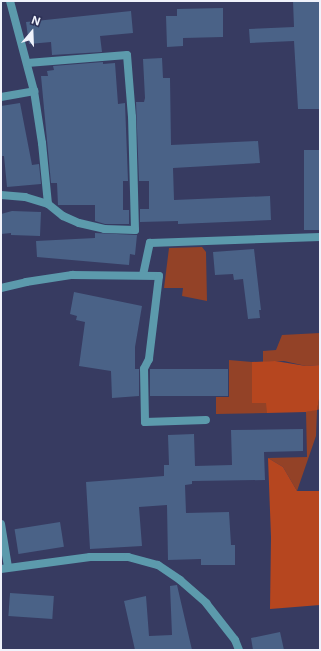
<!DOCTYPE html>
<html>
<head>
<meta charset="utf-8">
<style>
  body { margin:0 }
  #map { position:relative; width:321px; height:651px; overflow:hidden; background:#373b61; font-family:Inter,sans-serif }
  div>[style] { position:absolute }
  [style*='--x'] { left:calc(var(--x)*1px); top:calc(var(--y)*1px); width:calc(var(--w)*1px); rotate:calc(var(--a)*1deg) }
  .green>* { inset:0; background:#934227 }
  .forest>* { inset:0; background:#b6461f }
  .building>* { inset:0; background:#4a6287; transform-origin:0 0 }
  .street>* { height:8px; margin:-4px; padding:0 4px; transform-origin:4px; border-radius:4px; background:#5c9aac }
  span { translate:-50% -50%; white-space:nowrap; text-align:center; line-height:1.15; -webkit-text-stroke:3px #2d3156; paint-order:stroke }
  .frame { position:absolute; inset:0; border:2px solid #f0f2fb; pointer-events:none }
  .north { position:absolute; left:12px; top:12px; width:40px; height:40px; -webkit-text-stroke:3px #2d3156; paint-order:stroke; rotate:19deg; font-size:11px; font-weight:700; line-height:16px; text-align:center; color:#f0f2fb }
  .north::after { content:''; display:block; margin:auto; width:14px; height:18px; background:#f0f2fb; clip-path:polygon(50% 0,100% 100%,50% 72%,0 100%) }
</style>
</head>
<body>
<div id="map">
  <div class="green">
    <div style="clip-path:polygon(202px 247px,206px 252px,207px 301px,182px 296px,183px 288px,164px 288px,169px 248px)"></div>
    <div style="clip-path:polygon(320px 333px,320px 365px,306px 366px,284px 361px,263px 362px,263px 351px,276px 350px,282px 335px)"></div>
    <div style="clip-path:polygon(229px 360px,252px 362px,252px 403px,267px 403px,267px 413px,216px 414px,216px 397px,229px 397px)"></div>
    <div style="clip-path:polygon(320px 394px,320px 409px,317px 410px,316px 436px,297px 491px,283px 467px,268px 458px,307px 457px,306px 412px,317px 409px)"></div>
  </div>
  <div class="forest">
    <div style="clip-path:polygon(275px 361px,306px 366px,320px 365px,320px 394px,317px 410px,306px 412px,267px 413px,266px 403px,252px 403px,252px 362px)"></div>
    <div style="clip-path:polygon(268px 458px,283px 467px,297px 491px,320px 491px,320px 605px,270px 609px,271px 537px)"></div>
  </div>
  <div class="building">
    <div style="clip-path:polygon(293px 1px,319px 1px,320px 109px,298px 109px,294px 41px,250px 43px,249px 29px,294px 27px)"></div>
    <div style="clip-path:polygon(223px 8px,223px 37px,183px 38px,183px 46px,167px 47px,166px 16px,177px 16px,177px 9px)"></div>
    <div style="clip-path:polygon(131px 11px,133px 33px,100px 36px,102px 52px,52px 55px,51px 42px,29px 44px,26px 22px)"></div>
    <div style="clip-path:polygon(162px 58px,163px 78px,170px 78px,171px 145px,258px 141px,260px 163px,173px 168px,174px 200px,270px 196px,271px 220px,178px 224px,178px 221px,140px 222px,140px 209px,149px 209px,149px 181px,139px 181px,136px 102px,144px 102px,145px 98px,143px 59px)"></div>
    <div style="clip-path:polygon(103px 62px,103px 64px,115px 63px,118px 104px,125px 103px,128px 181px,123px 181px,123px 210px,129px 210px,129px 224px,105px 224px,95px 221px,95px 205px,58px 205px,57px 183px,51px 183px,41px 76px,48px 76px,47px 71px,54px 70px,53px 66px)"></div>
    <div style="clip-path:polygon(20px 103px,32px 165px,39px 164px,41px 184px,7px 187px,4px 156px,1px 156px,1px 106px)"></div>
    <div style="left:320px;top:150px;width:80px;height:16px;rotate:90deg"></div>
    <div style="clip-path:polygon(12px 211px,41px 212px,40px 236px,11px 235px,11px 233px,1px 234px,1px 214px)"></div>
    <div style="clip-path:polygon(95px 233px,137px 235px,135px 255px,130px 254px,129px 265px,37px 257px,36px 241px,95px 238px)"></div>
    <div style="clip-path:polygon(254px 249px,261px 310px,259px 310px,260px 318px,248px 319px,243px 279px,234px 280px,233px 274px,215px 275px,213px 252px)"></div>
    <div style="clip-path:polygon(74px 292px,142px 306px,135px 347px,135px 369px,139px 369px,139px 396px,112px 398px,111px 371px,79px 366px,85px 322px,76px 320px,77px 316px,70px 314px)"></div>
    <div style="left:150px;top:369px;width:78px;height:27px"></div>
    <div style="clip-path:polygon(303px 429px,303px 451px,264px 452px,265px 480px,192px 481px,192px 484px,185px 485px,186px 513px,229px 512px,231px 545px,235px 545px,235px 565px,201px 565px,201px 559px,168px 560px,167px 505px,139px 507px,142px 546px,90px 549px,86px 482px,164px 476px,164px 465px,169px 465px,168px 435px,194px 434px,195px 466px,232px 465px,231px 430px)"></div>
    <div style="left:60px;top:522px;width:25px;height:46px;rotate:81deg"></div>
    <div style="clip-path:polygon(177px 585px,192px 650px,135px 650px,124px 601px,146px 596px,149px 636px,172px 635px,170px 586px)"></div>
    <div style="left:10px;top:593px;width:44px;height:23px;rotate:4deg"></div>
    <div style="clip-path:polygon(280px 632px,284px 650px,253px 650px,251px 638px)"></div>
  </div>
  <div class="street">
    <div style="--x:10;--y:1;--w:93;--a:75.1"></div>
    <div style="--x:34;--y:91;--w:53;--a:81.3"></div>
    <div style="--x:42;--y:143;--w:61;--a:84.4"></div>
    <div style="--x:1;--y:97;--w:34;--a:-10"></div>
    <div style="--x:1;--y:195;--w:24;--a:5"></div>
    <div style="--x:25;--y:197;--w:24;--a:17"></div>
    <div style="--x:48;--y:204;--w:19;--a:39"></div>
    <div style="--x:63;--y:216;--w:17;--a:24"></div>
    <div style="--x:79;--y:223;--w:26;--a:13"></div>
    <div style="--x:104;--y:229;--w:31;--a:2"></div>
    <div style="--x:135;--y:230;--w:113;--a:-91.5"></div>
    <div style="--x:132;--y:117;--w:62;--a:-94.6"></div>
    <div style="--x:127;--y:55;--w:100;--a:175.4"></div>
    <div style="--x:143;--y:275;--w:33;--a:-78"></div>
    <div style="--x:150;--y:243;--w:170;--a:-2"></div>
    <div style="--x:1;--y:288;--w:26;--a:-13"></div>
    <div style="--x:26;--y:282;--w:47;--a:-8.7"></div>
    <div style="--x:72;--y:275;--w:87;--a:0.7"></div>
    <div style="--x:159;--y:276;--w:84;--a:96.9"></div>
    <div style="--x:149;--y:359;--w:11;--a:117"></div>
    <div style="--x:144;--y:369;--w:53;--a:88.9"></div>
    <div style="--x:145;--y:422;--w:61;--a:-1.9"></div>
    <div style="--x:1;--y:524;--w:44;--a:80.8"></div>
    <div style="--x:1;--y:569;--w:90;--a:-7.7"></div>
    <div style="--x:90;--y:557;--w:38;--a:0"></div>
    <div style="--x:128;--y:557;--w:31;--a:15"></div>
    <div style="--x:158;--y:565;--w:27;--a:34"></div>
    <div style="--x:180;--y:580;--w:35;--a:41"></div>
    <div style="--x:206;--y:603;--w:47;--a:51.9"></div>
    <div style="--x:235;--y:640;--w:11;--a:68"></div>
  </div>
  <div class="frame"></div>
  <div class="north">N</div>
</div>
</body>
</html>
